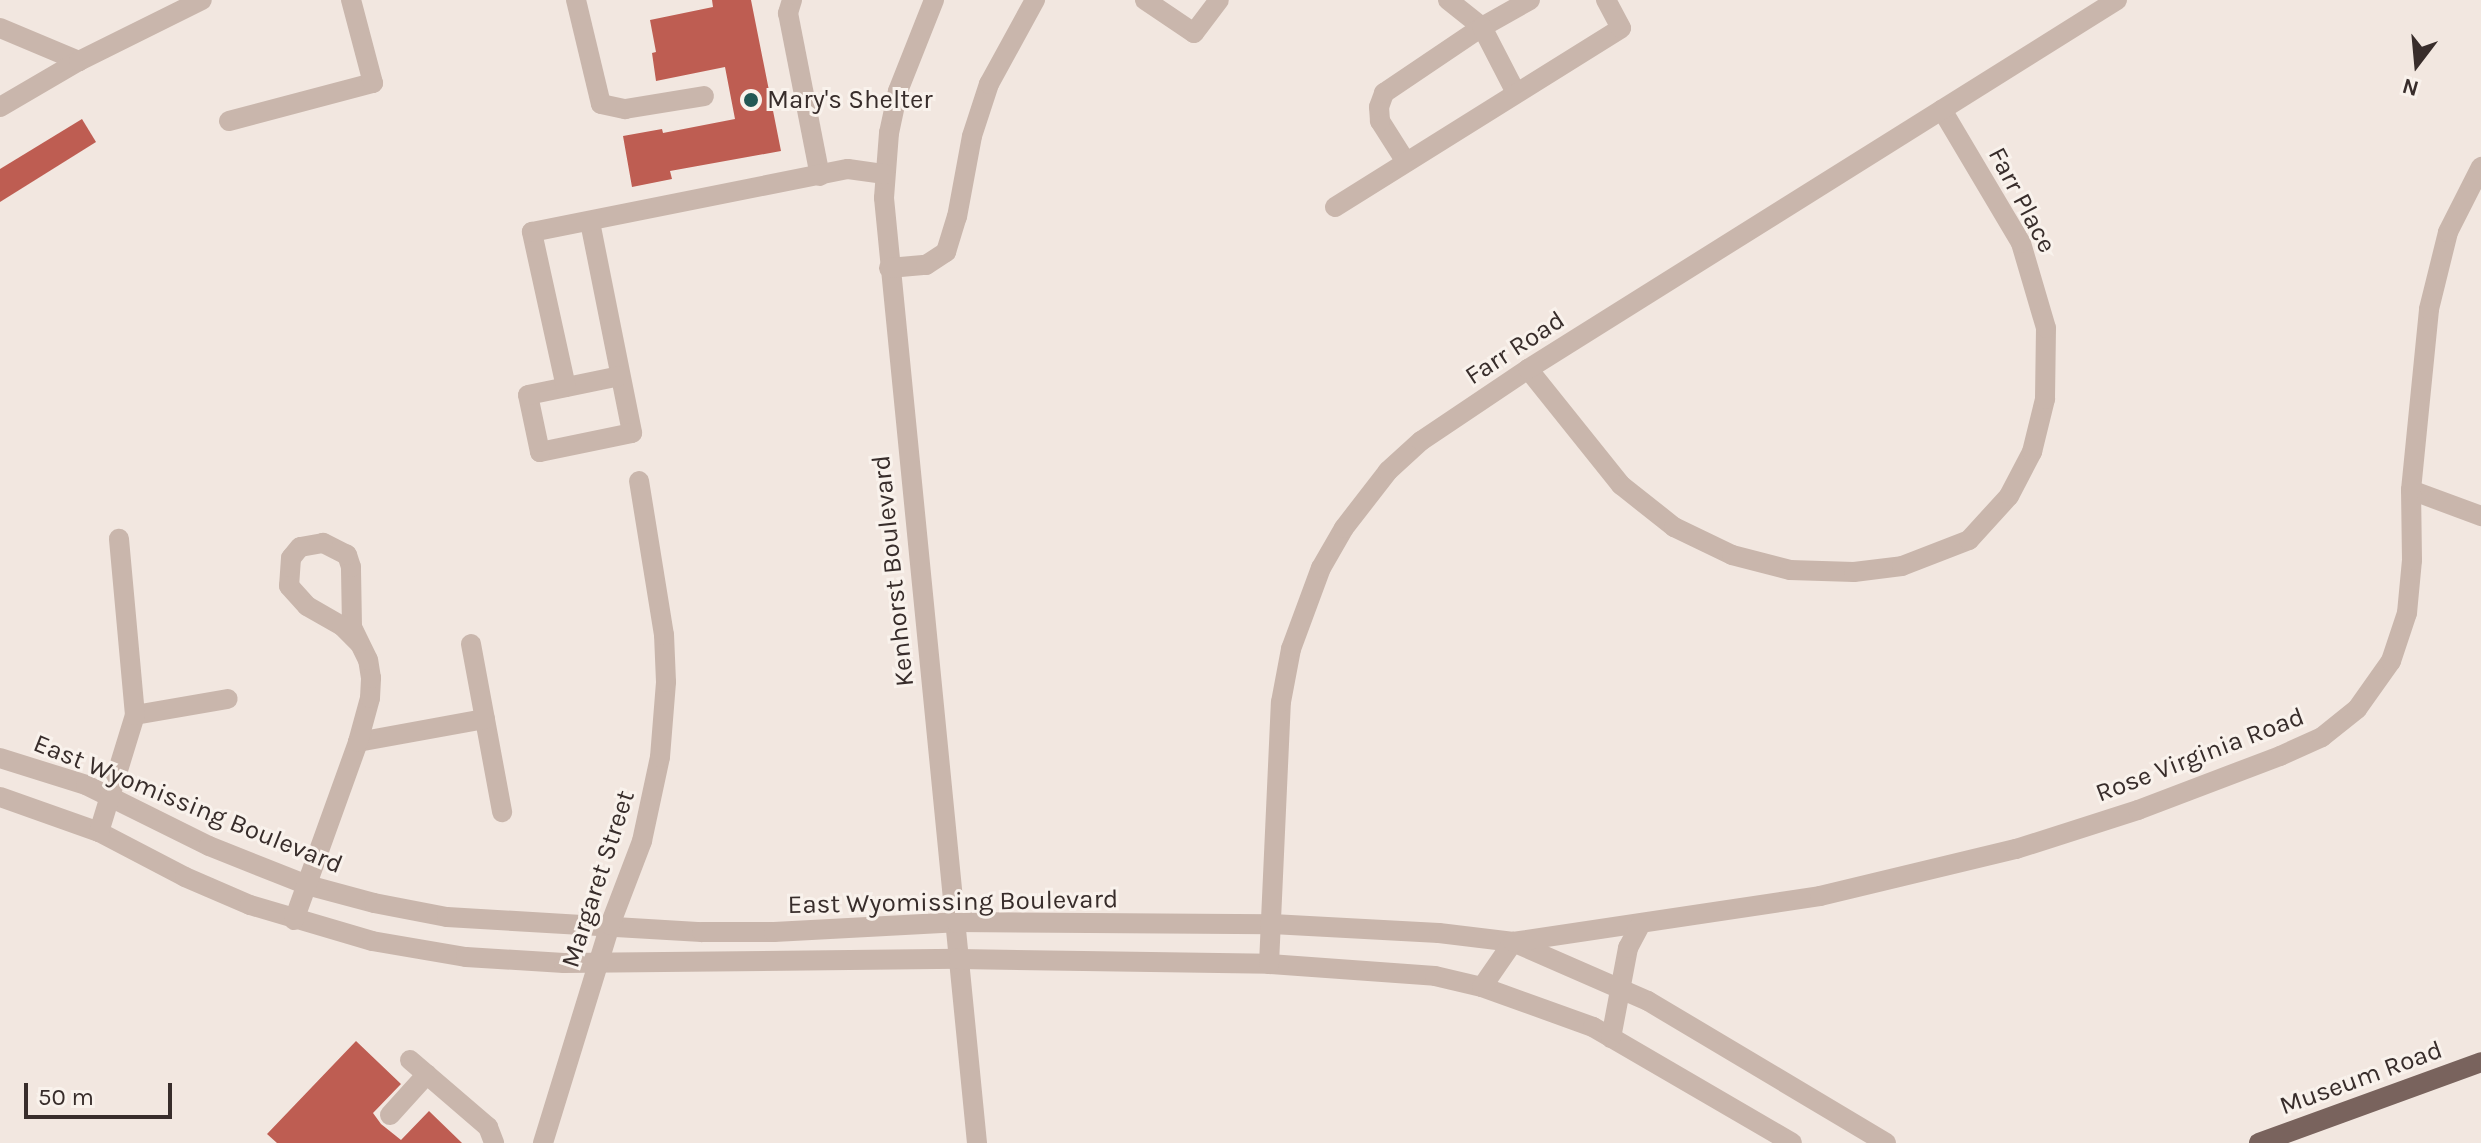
<!DOCTYPE html>
<html>
<head>
<meta charset="utf-8">
<style>
  body { margin:0 }
  #map { position:relative; width:2481px; height:1143px; overflow:hidden; background:#f2e7e0; font-family:Karla,sans-serif }
  div>[style] { position:absolute }
  [style*='--x'] { left:calc(var(--x)*1px); top:calc(var(--y)*1px); width:calc(var(--w)*1px); rotate:calc(var(--a)*1deg) }
  .building>* { inset:0; background:#be5d52 }
  .minor>* { height:20px; margin:-10px; padding:0 10px; transform-origin:10px; border-radius:10px; background:#c9b6ac }
  .major>* { height:20px; margin:-10px; padding:0 10px; transform-origin:10px; border-radius:10px; background:#79635d }
  .dots>* { width:22px; height:22px; translate:-50% -50%; box-sizing:border-box; border:4px solid #f9f2ec; border-radius:50% }
  span { translate:-50% -50%; white-space:nowrap; text-align:center; line-height:1.15; -webkit-text-stroke:6px #f9f2ec; paint-order:stroke }
  .poi-label { font-size:26px; color:#382d2b }
  .left { translate:0 -50%; text-align:left }
  .street-label { font-size:26px; color:#382d2b }
  .north { position:absolute; left:2377px; top:24px; width:80px; height:80px; -webkit-text-stroke:6px #f9f2ec; paint-order:stroke; rotate:196deg; font-size:22px; font-weight:700; line-height:32px; text-align:center; color:#382d2b }
  .north::after { content:''; display:block; margin:auto; width:28px; height:36px; background:#382d2b; clip-path:polygon(50% 0,100% 100%,50% 72%,0 100%) }
  .scale { position:absolute; left:24px; top:1083px; width:148px; height:36px; box-sizing:border-box; border:4px solid #382d2b; border-top:0; padding-left:10px; font-size:24px; line-height:28px; white-space:nowrap; color:#382d2b; -webkit-text-stroke:6px #f9f2ec; paint-order:stroke }
</style>
</head>
<body>
<div id="map">
  <div class="building">
    <div style="clip-path:polygon(712px 0,751px 0,781px 151px,670px 171px,672px 179px,632px 187px,623px 136px,662px 129px,663px 133px,735px 119px,725px 67px,656px 81px,652px 53px,656px 52px,650px 20px,713px 7px)"></div>
    <div style="clip-path:polygon(82px 119px,96px 142px,0 202px,0 169px)"></div>
    <div style="clip-path:polygon(356px 1041px,401px 1084px,373px 1113px,381px 1124px,401px 1140px,429px 1111px,462px 1143px,277px 1143px,267px 1134px)"></div>
  </div>
  <div class="minor">
    <div style="--x:576;--y:0;--w:107;--a:76.5"></div>
    <div style="--x:601;--y:104;--w:25;--a:12"></div>
    <div style="--x:625;--y:109;--w:80;--a:-9.3"></div>
    <div style="--x:792;--y:0;--w:14;--a:107"></div>
    <div style="--x:788;--y:13;--w:166;--a:78.9"></div>
    <div style="--x:934;--y:0;--w:98;--a:111.6"></div>
    <div style="--x:898;--y:91;--w:43;--a:102.1"></div>
    <div style="--x:889;--y:133;--w:65;--a:94.4"></div>
    <div style="--x:884;--y:198;--w:950;--a:84.38"></div>
    <div style="--x:1145;--y:0;--w:59;--a:34"></div>
    <div style="--x:1194;--y:33;--w:41;--a:-52.9"></div>
    <div style="--x:1448;--y:0;--w:43;--a:38.5"></div>
    <div style="--x:1482;--y:27;--w:55;--a:-29.4"></div>
    <div style="--x:0;--y:28;--w:86;--a:22.7"></div>
    <div style="--x:0;--y:107;--w:91;--a:-30.2"></div>
    <div style="--x:79;--y:61;--w:137;--a:-26.4"></div>
    <div style="--x:229;--y:121;--w:149;--a:-14.8"></div>
    <div style="--x:373;--y:83;--w:86;--a:-104.8"></div>
    <div style="--x:1406;--y:162;--w:49;--a:-122.4"></div>
    <div style="--x:1380;--y:121;--w:14;--a:-94"></div>
    <div style="--x:1379;--y:107;--w:15;--a:-70"></div>
    <div style="--x:1384;--y:93;--w:118;--a:-34"></div>
    <div style="--x:1482;--y:27;--w:74;--a:62.7"></div>
    <div style="--x:1335;--y:207;--w:337;--a:-32"></div>
    <div style="--x:1621;--y:28;--w:32;--a:-118"></div>
    <div style="--x:590;--y:222;--w:215;--a:78.7"></div>
    <div style="--x:632;--y:433;--w:94;--a:168.3"></div>
    <div style="--x:540;--y:452;--w:58;--a:-101.9"></div>
    <div style="--x:528;--y:395;--w:94;--a:-11.7"></div>
    <div style="--x:889;--y:268;--w:37;--a:-5"></div>
    <div style="--x:926;--y:265;--w:24;--a:-33"></div>
    <div style="--x:946;--y:252;--w:37;--a:-73"></div>
    <div style="--x:957;--y:217;--w:82;--a:-79.5"></div>
    <div style="--x:972;--y:136;--w:55;--a:-71.9"></div>
    <div style="--x:989;--y:84;--w:96;--a:-61.3"></div>
    <div style="--x:1528;--y:369;--w:149;--a:51.3"></div>
    <div style="--x:1621;--y:485;--w:68;--a:38.4"></div>
    <div style="--x:1674;--y:527;--w:64;--a:25.8"></div>
    <div style="--x:1732;--y:555;--w:60;--a:14.5"></div>
    <div style="--x:1790;--y:570;--w:64;--a:1.8"></div>
    <div style="--x:1854;--y:572;--w:48;--a:-7.1"></div>
    <div style="--x:1902;--y:566;--w:72;--a:-21.2"></div>
    <div style="--x:1969;--y:540;--w:59;--a:-47.7"></div>
    <div style="--x:2009;--y:496;--w:50;--a:-62.4"></div>
    <div style="--x:2032;--y:452;--w:55;--a:-76.2"></div>
    <div style="--x:2045;--y:399;--w:71;--a:-89.2"></div>
    <div style="--x:2046;--y:328;--w:89;--a:-106.4"></div>
    <div style="--x:2021;--y:243;--w:155;--a:-120.7"></div>
    <div style="--x:566;--y:387;--w:159;--a:-102.4"></div>
    <div style="--x:532;--y:232;--w:322;--a:-11.3"></div>
    <div style="--x:848;--y:169;--w:37;--a:8"></div>
    <div style="--x:2411;--y:490;--w:75;--a:20.4"></div>
    <div style="--x:471;--y:644;--w:171;--a:79.5"></div>
    <div style="--x:135;--y:715;--w:94;--a:-9.8"></div>
    <div style="--x:358;--y:742;--w:129;--a:-10.3"></div>
    <div style="--x:0;--y:758;--w:90;--a:17.4"></div>
    <div style="--x:86;--y:785;--w:137;--a:26.4"></div>
    <div style="--x:209;--y:846;--w:105;--a:21.7"></div>
    <div style="--x:307;--y:885;--w:69;--a:15"></div>
    <div style="--x:374;--y:903;--w:74;--a:10.9"></div>
    <div style="--x:447;--y:917;--w:255;--a:3.4"></div>
    <div style="--x:702;--y:932;--w:72;--a:0"></div>
    <div style="--x:774;--y:932;--w:182;--a:-3.1"></div>
    <div style="--x:956;--y:922;--w:316;--a:0.4"></div>
    <div style="--x:1272;--y:924;--w:167;--a:3.1"></div>
    <div style="--x:1439;--y:933;--w:75;--a:6.9"></div>
    <div style="--x:1513;--y:942;--w:147;--a:23.6"></div>
    <div style="--x:1648;--y:1001;--w:277;--a:30.8"></div>
    <div style="--x:0;--y:797;--w:105;--a:19.5"></div>
    <div style="--x:99;--y:832;--w:97;--a:27.6"></div>
    <div style="--x:185;--y:877;--w:71;--a:23.3"></div>
    <div style="--x:250;--y:905;--w:127;--a:16.4"></div>
    <div style="--x:372;--y:941;--w:95;--a:9.7"></div>
    <div style="--x:466;--y:957;--w:98;--a:3.5"></div>
    <div style="--x:564;--y:963;--w:395;--a:-0.6"></div>
    <div style="--x:959;--y:959;--w:310;--a:0.9"></div>
    <div style="--x:1269;--y:964;--w:166;--a:4.1"></div>
    <div style="--x:1435;--y:976;--w:48;--a:13.2"></div>
    <div style="--x:1482;--y:987;--w:118;--a:19.8"></div>
    <div style="--x:1593;--y:1027;--w:230;--a:30.2"></div>
    <div style="--x:99;--y:832;--w:122;--a:-72.9"></div>
    <div style="--x:135;--y:715;--w:177;--a:-95.2"></div>
    <div style="--x:294;--y:920;--w:189;--a:-70.2"></div>
    <div style="--x:358;--y:742;--w:46;--a:-74.7"></div>
    <div style="--x:370;--y:698;--w:20;--a:-87"></div>
    <div style="--x:371;--y:678;--w:18;--a:-99"></div>
    <div style="--x:368;--y:660;--w:37;--a:-116"></div>
    <div style="--x:352;--y:627;--w:60;--a:-91"></div>
    <div style="--x:351;--y:567;--w:13;--a:-108"></div>
    <div style="--x:347;--y:555;--w:27;--a:-153"></div>
    <div style="--x:323;--y:543;--w:23;--a:170"></div>
    <div style="--x:300;--y:547;--w:14;--a:129"></div>
    <div style="--x:291;--y:558;--w:28;--a:94"></div>
    <div style="--x:289;--y:586;--w:27;--a:48"></div>
    <div style="--x:307;--y:606;--w:40;--a:29.7"></div>
    <div style="--x:342;--y:626;--w:24;--a:45"></div>
    <div style="--x:1269;--y:964;--w:262;--a:-87.4"></div>
    <div style="--x:1281;--y:702;--w:54;--a:-79.3"></div>
    <div style="--x:1291;--y:649;--w:86;--a:-69.7"></div>
    <div style="--x:1321;--y:568;--w:46;--a:-60.1"></div>
    <div style="--x:1344;--y:528;--w:72;--a:-52.3"></div>
    <div style="--x:1388;--y:471;--w:45;--a:-42.3"></div>
    <div style="--x:1421;--y:441;--w:129;--a:-33.9"></div>
    <div style="--x:1528;--y:369;--w:695;--a:-32.07"></div>
    <div style="--x:1482;--y:987;--w:55;--a:-55.4"></div>
    <div style="--x:1513;--y:942;--w:310;--a:-8.5"></div>
    <div style="--x:1820;--y:896;--w:202;--a:-13.5"></div>
    <div style="--x:2016;--y:849;--w:128;--a:-17.7"></div>
    <div style="--x:2138;--y:810;--w:152;--a:-20.8"></div>
    <div style="--x:2280;--y:756;--w:46;--a:-24.3"></div>
    <div style="--x:2322;--y:737;--w:45;--a:-38.7"></div>
    <div style="--x:2357;--y:709;--w:59;--a:-54.7"></div>
    <div style="--x:2391;--y:661;--w:51;--a:-71.6"></div>
    <div style="--x:2407;--y:613;--w:53;--a:-84.6"></div>
    <div style="--x:2412;--y:560;--w:70;--a:-90.8"></div>
    <div style="--x:2411;--y:490;--w:182;--a:-84.3"></div>
    <div style="--x:2429;--y:309;--w:79;--a:-76.1"></div>
    <div style="--x:2448;--y:232;--w:73;--a:-63.1"></div>
    <div style="--x:1611;--y:1038;--w:92;--a:-79.3"></div>
    <div style="--x:1628;--y:948;--w:27;--a:-62"></div>
    <div style="--x:410;--y:1060;--w:103;--a:40.7"></div>
    <div style="--x:488;--y:1127;--w:17;--a:69"></div>
    <div style="--x:390;--y:1115;--w:55;--a:-47.9"></div>
    <div style="--x:543;--y:1143;--w:228;--a:-72.9"></div>
    <div style="--x:610;--y:925;--w:90;--a:-69.1"></div>
    <div style="--x:642;--y:841;--w:86;--a:-77.9"></div>
    <div style="--x:660;--y:757;--w:75;--a:-85.4"></div>
    <div style="--x:666;--y:682;--w:47;--a:-92.4"></div>
    <div style="--x:664;--y:635;--w:156;--a:-99.2"></div>
  </div>
  <div class="major">
    <div style="--x:2259;--y:1143;--w:236;--a:-20"></div>
  </div>
  <div class="dots">
    <div style="left:751px;top:100px;background:#235754"></div>
  </div>
  <div class="poi-label">
    <span class="left" style="left:767px;top:100px">Mary's Shelter</span>
  </div>
  <div class="street-label">
    <span style="left:2022px;top:200px;rotate:62deg">Farr Place</span>
    <span style="left:1515px;top:348px;rotate:-33deg">Farr Road</span>
    <span style="left:893px;top:571px;rotate:-96deg">Kenhorst Boulevard</span>
    <span style="left:2200px;top:755px;rotate:-21deg">Rose Virginia Road</span>
    <span style="left:188px;top:804px;rotate:22deg">East Wyomissing Boulevard</span>
    <span style="left:598px;top:879px;rotate:-72deg">Margaret Street</span>
    <span style="left:953px;top:902px;rotate:-1deg">East Wyomissing Boulevard</span>
    <span style="left:2361px;top:1078px;rotate:-20deg">Museum Road</span>
  </div>
  <div class="north">N</div>
  <div class="scale">50 m</div>
</div>
</body>
</html>
